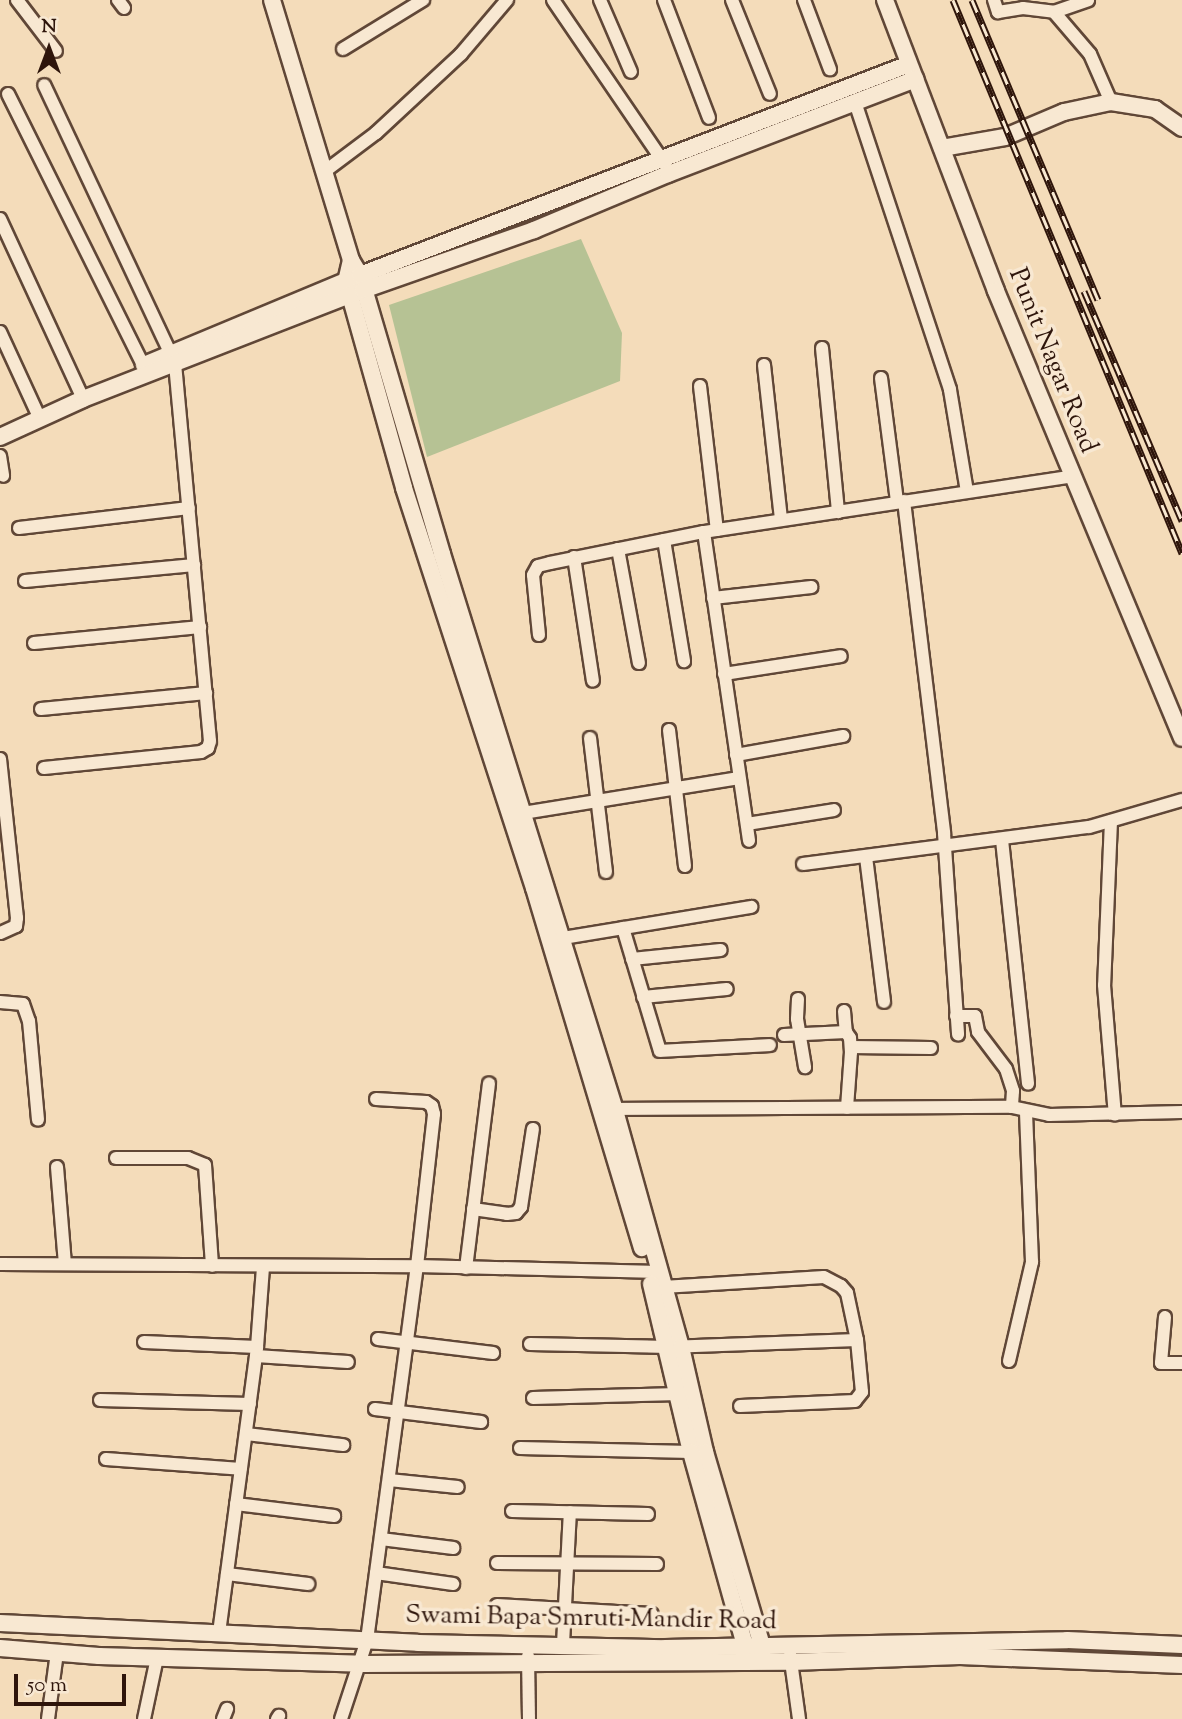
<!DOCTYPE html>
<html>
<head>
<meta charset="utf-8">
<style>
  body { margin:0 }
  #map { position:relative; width:1182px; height:1719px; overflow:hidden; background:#f4dcba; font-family:"Sorts Mill Goudy",serif }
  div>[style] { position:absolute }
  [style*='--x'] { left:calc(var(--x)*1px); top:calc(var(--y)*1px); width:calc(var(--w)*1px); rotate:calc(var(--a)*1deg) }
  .green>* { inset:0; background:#b6c294 }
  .roads { filter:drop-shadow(2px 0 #604737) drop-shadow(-2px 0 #604737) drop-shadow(0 2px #604737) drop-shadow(0 -2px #604737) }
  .minor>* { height:12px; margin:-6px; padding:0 6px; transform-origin:6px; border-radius:6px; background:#f8e8d2 }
  .tertiary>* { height:16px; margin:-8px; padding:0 8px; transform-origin:8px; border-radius:8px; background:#f8e8d2 }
  .rail>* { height:7px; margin-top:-3.5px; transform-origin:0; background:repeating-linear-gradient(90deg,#f8e8d2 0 13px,#2e150b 0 26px); box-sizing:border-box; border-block:2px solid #2e150b }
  span { translate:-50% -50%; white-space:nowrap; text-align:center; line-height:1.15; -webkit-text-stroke:7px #f8e8d2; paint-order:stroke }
  .street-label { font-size:26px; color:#2e150b }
  .north { position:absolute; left:14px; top:14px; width:70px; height:70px; -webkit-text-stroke:5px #f8e8d2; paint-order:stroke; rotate:0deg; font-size:19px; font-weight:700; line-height:28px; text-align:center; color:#2e150b }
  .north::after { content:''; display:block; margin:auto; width:24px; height:32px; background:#2e150b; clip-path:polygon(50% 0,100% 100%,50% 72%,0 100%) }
  .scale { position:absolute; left:14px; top:1674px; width:112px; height:32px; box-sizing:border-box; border:4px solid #2e150b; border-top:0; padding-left:9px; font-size:21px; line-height:24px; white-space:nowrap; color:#2e150b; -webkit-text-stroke:5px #f8e8d2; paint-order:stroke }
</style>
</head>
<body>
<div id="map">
  <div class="green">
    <div style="clip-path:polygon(581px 239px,622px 333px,620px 381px,427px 457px,389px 305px)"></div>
  </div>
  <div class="roads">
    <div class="minor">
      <div style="--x:17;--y:0;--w:64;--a:52.6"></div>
      <div style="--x:118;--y:0;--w:10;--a:53"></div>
      <div style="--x:553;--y:0;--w:199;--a:55.7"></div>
      <div style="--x:600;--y:0;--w:78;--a:66.7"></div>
      <div style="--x:664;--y:0;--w:126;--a:69.1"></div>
      <div style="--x:732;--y:0;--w:101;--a:68"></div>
      <div style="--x:804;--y:0;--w:74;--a:69.4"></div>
      <div style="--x:994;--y:0;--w:13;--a:72"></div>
      <div style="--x:998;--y:12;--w:25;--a:-9"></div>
      <div style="--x:1023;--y:8;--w:31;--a:7"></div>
      <div style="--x:1054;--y:12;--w:55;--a:49.4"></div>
      <div style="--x:1090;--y:54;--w:52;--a:66.4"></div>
      <div style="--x:1054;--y:12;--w:36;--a:-19"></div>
      <div style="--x:343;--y:49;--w:94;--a:-31.5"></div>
      <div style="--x:8;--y:94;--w:312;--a:63.5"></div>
      <div style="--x:855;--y:102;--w:303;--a:71.7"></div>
      <div style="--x:950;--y:390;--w:103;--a:80.5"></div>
      <div style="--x:324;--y:172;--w:65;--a:-36.9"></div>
      <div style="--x:376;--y:133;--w:116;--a:-42.9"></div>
      <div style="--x:461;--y:54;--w:71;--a:-49.6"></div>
      <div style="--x:0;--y:219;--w:198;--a:65.2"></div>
      <div style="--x:0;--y:332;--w:96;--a:65.3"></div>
      <div style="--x:822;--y:348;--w:165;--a:84.4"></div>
      <div style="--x:764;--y:365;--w:156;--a:83.7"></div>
      <div style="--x:881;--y:378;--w:125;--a:82.6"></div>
      <div style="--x:700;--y:386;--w:145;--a:83.3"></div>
      <div style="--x:0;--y:456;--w:20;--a:81"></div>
      <div style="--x:904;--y:501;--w:334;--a:83.1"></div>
      <div style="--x:944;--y:833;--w:202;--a:86"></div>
      <div style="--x:19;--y:528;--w:171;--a:-6.7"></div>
      <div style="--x:704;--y:532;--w:312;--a:81.7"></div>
      <div style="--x:664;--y:540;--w:123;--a:80.6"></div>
      <div style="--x:618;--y:549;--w:116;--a:79.6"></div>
      <div style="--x:574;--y:557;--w:125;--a:81.3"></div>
      <div style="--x:25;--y:581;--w:170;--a:-5.4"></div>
      <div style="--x:713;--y:598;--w:99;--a:-6.4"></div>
      <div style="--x:539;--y:635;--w:60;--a:-95.7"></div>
      <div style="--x:533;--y:575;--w:10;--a:-61"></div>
      <div style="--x:538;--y:566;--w:12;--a:-14"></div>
      <div style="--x:550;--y:563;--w:157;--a:-11.4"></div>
      <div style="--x:704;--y:532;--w:373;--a:-8.6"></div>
      <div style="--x:34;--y:643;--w:167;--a:-5.5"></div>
      <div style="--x:724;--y:674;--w:118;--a:-8.7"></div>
      <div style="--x:41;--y:709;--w:166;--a:-5.5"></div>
      <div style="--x:669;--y:730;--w:137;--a:83.3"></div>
      <div style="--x:590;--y:738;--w:135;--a:83.2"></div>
      <div style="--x:736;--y:755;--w:109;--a:-10.1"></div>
      <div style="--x:0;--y:759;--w:160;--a:83.9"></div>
      <div style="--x:17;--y:918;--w:8;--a:97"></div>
      <div style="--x:16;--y:926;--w:17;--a:156"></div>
      <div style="--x:44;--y:768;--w:158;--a:-5.8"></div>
      <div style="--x:201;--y:752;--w:8;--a:-30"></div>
      <div style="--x:208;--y:748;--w:7;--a:-74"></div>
      <div style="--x:210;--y:741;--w:380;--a:-95.3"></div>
      <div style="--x:175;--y:363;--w:307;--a:-115.2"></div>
      <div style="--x:523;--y:813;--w:219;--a:-9.2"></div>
      <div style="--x:1111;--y:821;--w:164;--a:92.4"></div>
      <div style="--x:1104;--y:985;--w:130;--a:85.2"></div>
      <div style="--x:747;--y:824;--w:88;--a:-9.1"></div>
      <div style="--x:1002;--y:840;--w:245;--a:83.9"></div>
      <div style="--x:866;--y:857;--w:146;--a:82.9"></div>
      <div style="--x:803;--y:864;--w:288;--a:-7.4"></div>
      <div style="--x:1089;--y:827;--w:97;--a:-16.2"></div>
      <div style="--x:623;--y:928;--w:128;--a:73.3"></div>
      <div style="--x:660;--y:1051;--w:110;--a:-3.1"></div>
      <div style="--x:563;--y:938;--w:191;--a:-9.4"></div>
      <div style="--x:632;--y:959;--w:89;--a:-5.8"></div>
      <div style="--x:643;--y:997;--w:84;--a:-5.4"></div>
      <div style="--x:798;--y:999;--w:20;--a:93"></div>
      <div style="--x:797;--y:1019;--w:49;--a:80.5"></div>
      <div style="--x:0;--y:1002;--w:23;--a:5"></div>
      <div style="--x:23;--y:1004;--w:18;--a:71"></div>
      <div style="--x:29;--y:1021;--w:99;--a:84.8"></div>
      <div style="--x:844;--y:1011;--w:21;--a:85"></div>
      <div style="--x:956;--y:1016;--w:19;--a:0"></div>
      <div style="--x:975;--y:1016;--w:16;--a:79"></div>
      <div style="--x:978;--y:1032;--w:46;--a:52.9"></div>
      <div style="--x:1006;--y:1069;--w:23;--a:72"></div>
      <div style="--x:1013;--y:1091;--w:16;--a:94"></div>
      <div style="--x:784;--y:1035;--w:62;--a:-2.8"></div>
      <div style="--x:846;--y:1032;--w:7;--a:56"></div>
      <div style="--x:850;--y:1038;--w:14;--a:86"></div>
      <div style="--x:851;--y:1052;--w:56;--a:94.1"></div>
      <div style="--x:851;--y:1047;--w:80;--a:0.7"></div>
      <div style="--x:605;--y:1109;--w:407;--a:-0.3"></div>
      <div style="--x:1012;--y:1107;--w:38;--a:12"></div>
      <div style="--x:1049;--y:1115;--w:133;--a:-1.3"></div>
      <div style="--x:116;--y:1158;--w:72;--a:0"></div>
      <div style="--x:188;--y:1158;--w:18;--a:22"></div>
      <div style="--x:205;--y:1165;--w:101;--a:86"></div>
      <div style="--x:57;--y:1167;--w:97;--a:85.3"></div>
      <div style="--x:473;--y:1209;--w:34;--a:8"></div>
      <div style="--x:507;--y:1214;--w:9;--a:-6"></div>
      <div style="--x:516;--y:1213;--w:8;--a:-50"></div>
      <div style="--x:521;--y:1207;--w:79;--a:-81.3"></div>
      <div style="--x:0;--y:1264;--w:417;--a:0.3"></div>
      <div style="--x:417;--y:1266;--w:242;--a:1.4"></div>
      <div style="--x:466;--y:1268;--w:186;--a:-82.9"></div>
      <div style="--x:663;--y:1287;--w:161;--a:-3.6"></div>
      <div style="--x:824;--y:1277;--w:19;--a:28"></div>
      <div style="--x:841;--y:1286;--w:9;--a:49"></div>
      <div style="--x:847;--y:1293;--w:48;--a:78"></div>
      <div style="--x:857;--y:1340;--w:52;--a:84.5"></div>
      <div style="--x:862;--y:1392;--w:11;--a:128"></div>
      <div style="--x:855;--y:1401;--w:115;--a:177.5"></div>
      <div style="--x:1165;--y:1317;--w:46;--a:95"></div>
      <div style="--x:1161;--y:1363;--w:21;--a:0"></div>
      <div style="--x:378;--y:1339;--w:116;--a:6.9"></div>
      <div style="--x:144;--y:1342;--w:113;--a:2.5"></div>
      <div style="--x:530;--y:1344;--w:138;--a:1.2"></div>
      <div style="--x:668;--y:1347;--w:189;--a:-2.1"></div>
      <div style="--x:256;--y:1356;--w:92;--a:3.7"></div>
      <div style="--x:1009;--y:1361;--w:102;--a:-76.9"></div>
      <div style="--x:1032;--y:1262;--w:150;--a:-92.3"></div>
      <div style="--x:533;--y:1398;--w:146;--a:-1.6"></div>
      <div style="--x:100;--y:1400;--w:150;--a:1.5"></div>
      <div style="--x:375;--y:1409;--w:107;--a:7"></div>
      <div style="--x:246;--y:1434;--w:98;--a:6.5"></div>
      <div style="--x:520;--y:1448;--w:171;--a:1.3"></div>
      <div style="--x:106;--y:1459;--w:135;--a:4.2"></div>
      <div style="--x:389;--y:1480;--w:69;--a:5.8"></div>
      <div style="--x:236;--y:1504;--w:99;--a:7"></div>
      <div style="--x:512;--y:1511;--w:136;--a:1.3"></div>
      <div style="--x:381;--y:1539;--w:73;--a:7.1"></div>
      <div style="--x:497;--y:1563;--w:160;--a:0.4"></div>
      <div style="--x:376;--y:1573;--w:78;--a:8.1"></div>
      <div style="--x:227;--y:1574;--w:82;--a:7"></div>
      <div style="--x:497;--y:1605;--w:155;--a:3.3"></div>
      <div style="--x:219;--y:1633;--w:289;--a:-82.4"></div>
      <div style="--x:257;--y:1347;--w:80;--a:-85.7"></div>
      <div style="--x:563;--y:1644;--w:132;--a:-87"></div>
      <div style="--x:790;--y:1654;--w:66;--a:82.1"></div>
      <div style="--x:528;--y:1656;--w:63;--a:89.1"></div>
      <div style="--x:48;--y:1719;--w:68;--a:-82.3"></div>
      <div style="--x:144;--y:1719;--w:62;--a:-78"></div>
      <div style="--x:223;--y:1719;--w:11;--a:-68"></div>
      <div style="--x:277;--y:1719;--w:4;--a:-56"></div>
      <div style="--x:341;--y:1719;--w:83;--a:-71.8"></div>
      <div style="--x:367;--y:1640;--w:377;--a:-82.4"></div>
      <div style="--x:417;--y:1266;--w:153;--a:-83.6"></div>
      <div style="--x:434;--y:1114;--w:8;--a:-104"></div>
      <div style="--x:432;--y:1106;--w:7;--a:-146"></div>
      <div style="--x:426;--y:1102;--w:50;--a:-176.6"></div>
    </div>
    <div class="tertiary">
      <div style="--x:272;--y:0;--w:272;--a:73.1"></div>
      <div style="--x:351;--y:260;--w:17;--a:59"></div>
      <div style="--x:360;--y:275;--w:291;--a:73.6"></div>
      <div style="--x:442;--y:554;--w:579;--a:72.72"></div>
      <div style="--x:614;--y:1107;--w:249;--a:74.4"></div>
      <div style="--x:681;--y:1347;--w:108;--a:77.1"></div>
      <div style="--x:705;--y:1452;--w:202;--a:73.6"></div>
      <div style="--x:885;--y:0;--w:311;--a:69.1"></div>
      <div style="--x:996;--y:291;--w:484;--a:67.4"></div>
      <div style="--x:942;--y:148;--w:64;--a:-9.9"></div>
      <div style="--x:1005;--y:137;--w:64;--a:-23"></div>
      <div style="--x:1064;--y:112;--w:48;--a:-12"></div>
      <div style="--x:1111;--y:102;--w:45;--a:9"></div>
      <div style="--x:1155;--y:109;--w:33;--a:35"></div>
      <div style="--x:351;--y:260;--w:22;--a:103"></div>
      <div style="--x:346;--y:281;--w:215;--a:74.3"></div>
      <div style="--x:404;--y:488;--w:421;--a:72"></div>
      <div style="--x:534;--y:888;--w:376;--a:73.3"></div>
      <div style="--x:144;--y:365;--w:234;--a:-22.6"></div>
      <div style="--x:360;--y:275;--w:588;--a:-21.02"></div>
      <div style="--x:0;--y:437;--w:91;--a:-24.6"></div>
      <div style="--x:83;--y:399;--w:300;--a:-21.3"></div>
      <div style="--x:363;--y:290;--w:181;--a:-19.3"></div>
      <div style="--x:534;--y:230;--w:145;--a:-22.7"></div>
      <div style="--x:668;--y:174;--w:265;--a:-21"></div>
      <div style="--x:651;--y:1284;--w:173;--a:76.6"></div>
      <div style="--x:691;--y:1452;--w:201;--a:74.4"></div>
      <div style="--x:0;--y:1623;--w:418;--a:2.7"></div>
      <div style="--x:418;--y:1643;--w:247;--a:1.2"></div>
      <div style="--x:665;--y:1648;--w:402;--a:-1.1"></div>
      <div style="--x:1067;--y:1640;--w:115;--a:2.5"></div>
      <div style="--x:0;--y:1648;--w:99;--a:4.6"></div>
      <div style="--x:99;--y:1656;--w:263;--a:1.7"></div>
      <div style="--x:362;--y:1664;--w:429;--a:-0.3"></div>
      <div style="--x:791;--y:1662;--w:169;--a:-2"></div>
      <div style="--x:960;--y:1656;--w:222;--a:2.3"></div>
    </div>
  </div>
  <div class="rail">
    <div style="--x:953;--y:0;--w:599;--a:67.51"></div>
    <div style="--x:972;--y:0;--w:325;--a:67.2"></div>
    <div style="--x:1084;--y:291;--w:250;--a:66.9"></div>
  </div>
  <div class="street-label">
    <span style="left:1052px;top:361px;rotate:68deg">Punit Nagar Road</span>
    <span style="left:591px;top:1619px;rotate:1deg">Swami Bapa Smruti Mandir Road</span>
  </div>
  <div class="north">N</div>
  <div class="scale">50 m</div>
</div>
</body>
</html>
